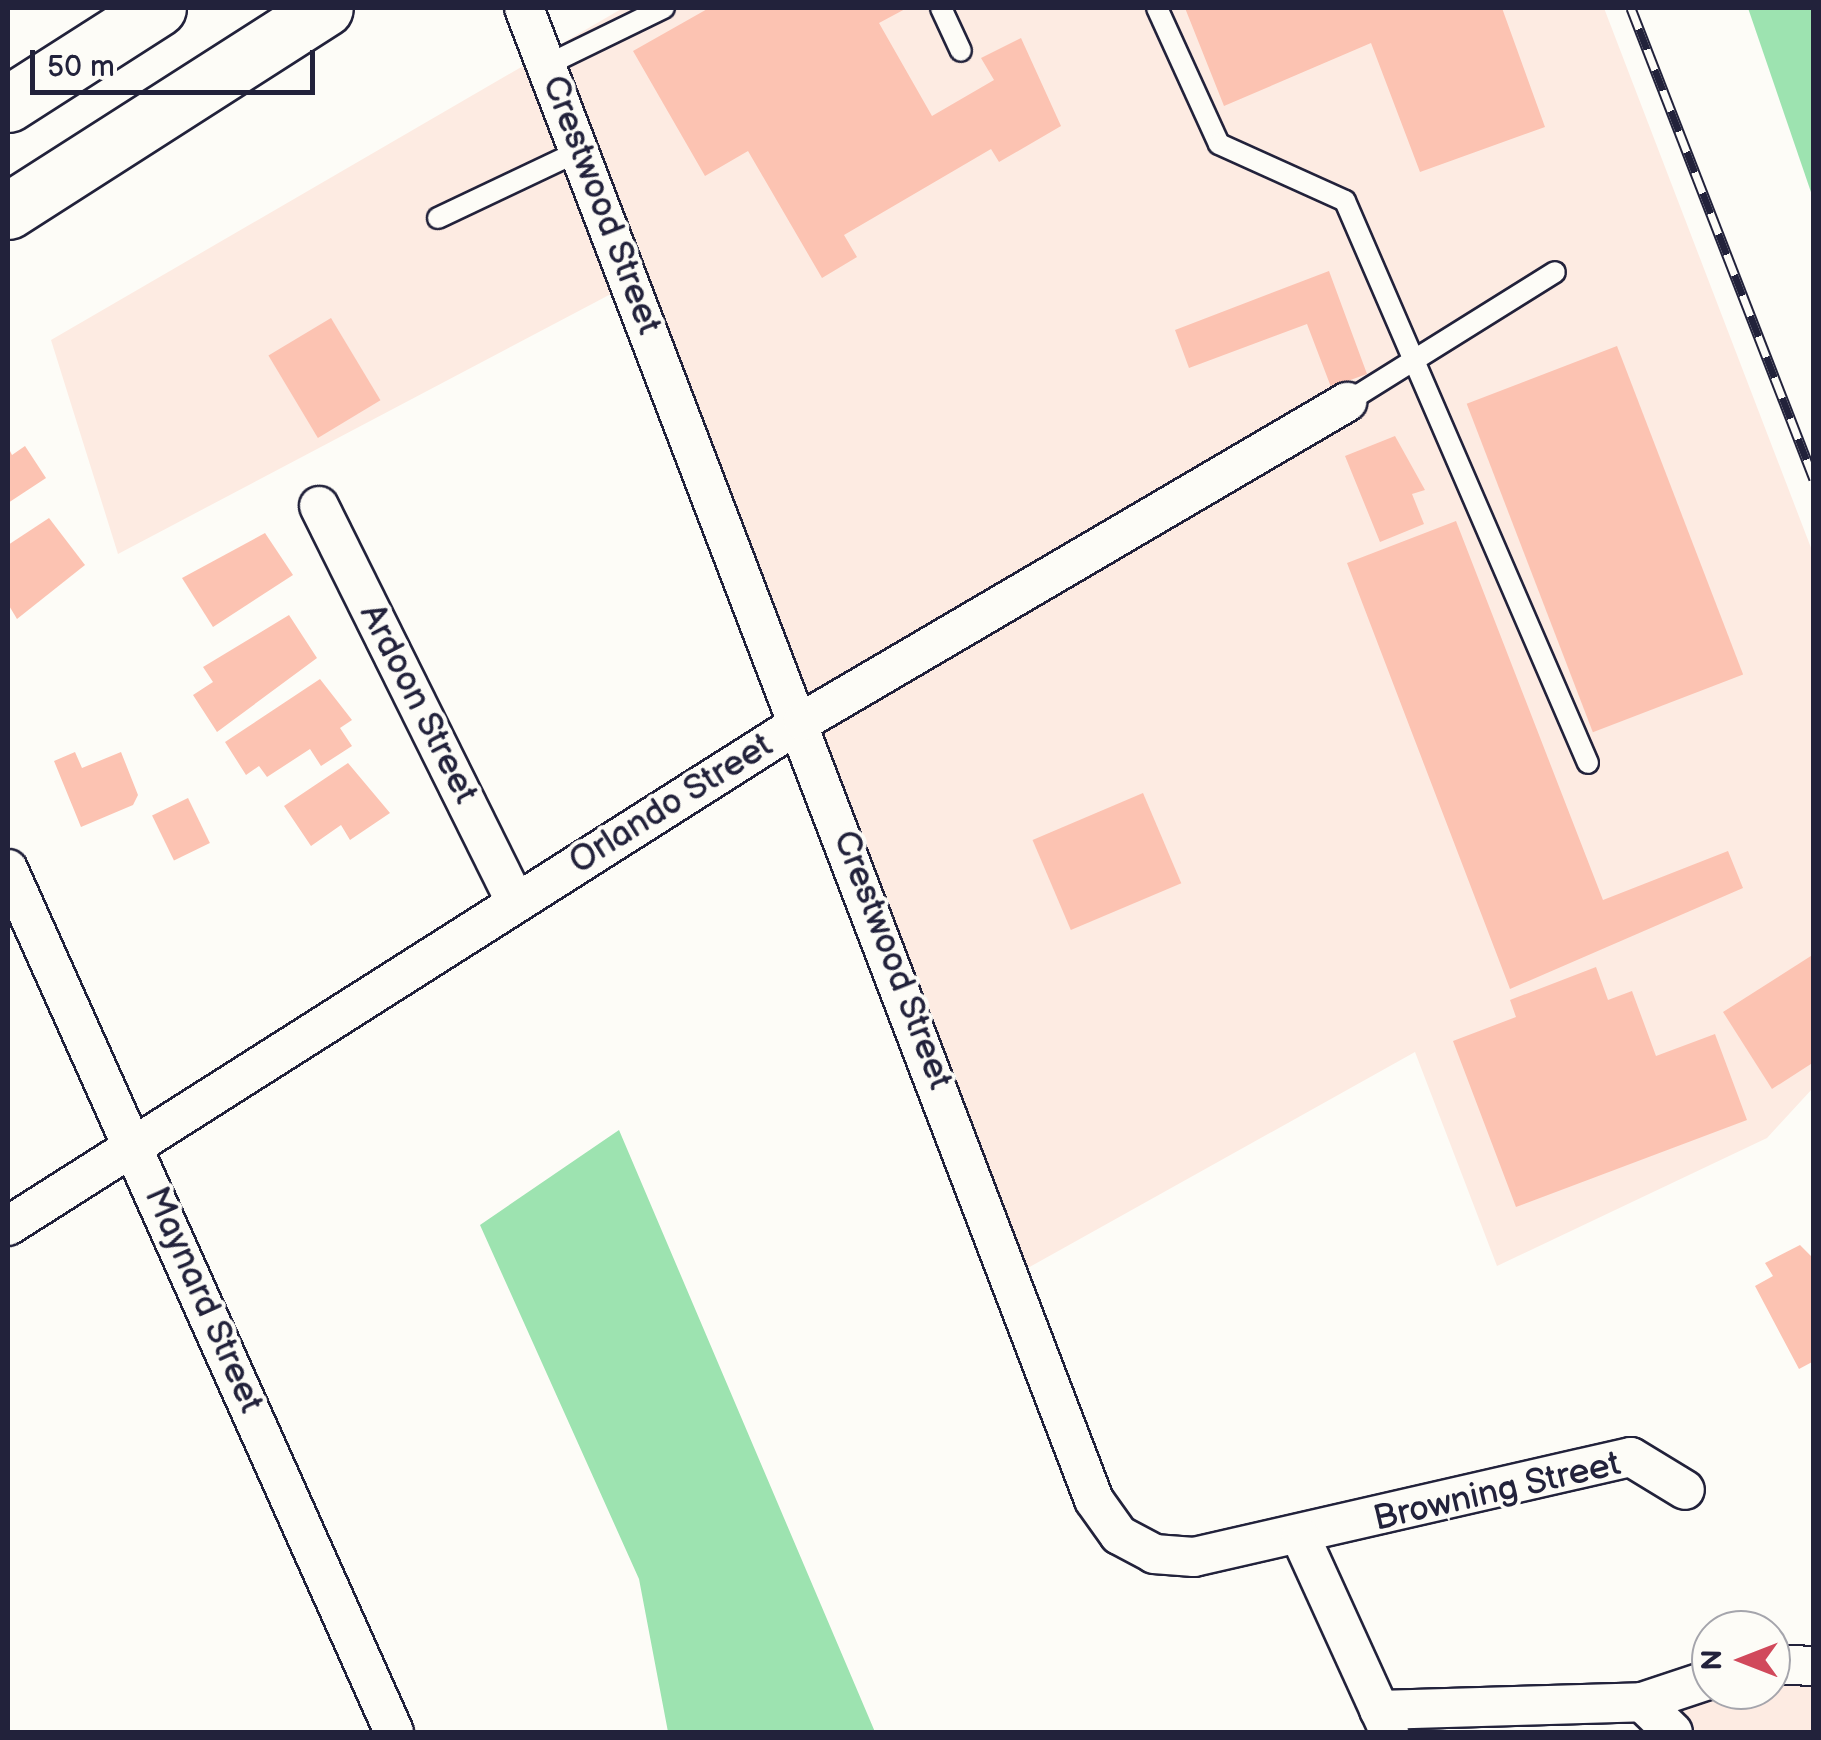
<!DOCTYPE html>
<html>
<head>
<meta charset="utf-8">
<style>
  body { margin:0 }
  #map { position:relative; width:1821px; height:1740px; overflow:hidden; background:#fdfcf7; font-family:"Balsamiq Sans",sans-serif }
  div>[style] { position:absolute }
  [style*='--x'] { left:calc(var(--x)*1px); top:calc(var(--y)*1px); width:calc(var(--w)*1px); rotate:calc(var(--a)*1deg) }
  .built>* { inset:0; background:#fdebe2 }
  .green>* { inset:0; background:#9de3b0 }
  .building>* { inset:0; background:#fcc3b2; transform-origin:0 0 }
  .roads { filter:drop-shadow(2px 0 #22223b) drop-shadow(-2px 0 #22223b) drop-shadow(0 2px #22223b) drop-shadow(0 -2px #22223b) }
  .lane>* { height:20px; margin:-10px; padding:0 10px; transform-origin:10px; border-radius:10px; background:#fdfcf7 }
  .street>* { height:38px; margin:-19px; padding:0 19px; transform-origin:19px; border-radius:19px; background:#fdfcf7 }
  .highway>* { height:55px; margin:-27.5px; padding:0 27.5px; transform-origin:27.5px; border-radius:27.5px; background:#fdfcf7 }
  .rail>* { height:11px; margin-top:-5.5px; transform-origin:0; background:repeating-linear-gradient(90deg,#fdfcf7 0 22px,#22223b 0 44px); box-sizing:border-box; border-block:2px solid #22223b }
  span { translate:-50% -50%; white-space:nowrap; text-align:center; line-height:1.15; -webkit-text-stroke:8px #fdfcf7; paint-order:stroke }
  .street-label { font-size:35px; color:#22223b }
  .frame { position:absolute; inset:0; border:10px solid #22223b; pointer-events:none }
  .north { position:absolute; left:1691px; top:1610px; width:100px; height:100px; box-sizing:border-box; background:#fdfcf7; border:2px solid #a5a5ac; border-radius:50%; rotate:270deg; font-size:28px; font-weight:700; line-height:40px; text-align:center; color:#22223b }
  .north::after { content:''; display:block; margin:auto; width:35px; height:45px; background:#d1495b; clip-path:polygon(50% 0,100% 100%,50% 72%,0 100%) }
  .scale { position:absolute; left:30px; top:50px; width:285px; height:45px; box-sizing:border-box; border:5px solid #22223b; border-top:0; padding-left:12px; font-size:30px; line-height:35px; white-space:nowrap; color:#22223b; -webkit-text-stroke:8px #fdfcf7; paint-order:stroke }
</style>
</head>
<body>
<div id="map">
  <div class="built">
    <div style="clip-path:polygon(623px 8px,1604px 8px,1813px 553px,1813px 1088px,1767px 1138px,1497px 1266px,1415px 1052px,1026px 1269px,647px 275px,118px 554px,51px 340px)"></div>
    <div style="clip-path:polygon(1813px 1648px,1813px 1732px,1641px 1732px,1623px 1693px,1771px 1690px,1771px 1658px)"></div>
  </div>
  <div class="green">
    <div style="clip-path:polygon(1748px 8px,1813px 8px,1813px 198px)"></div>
    <div style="clip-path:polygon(619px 1130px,875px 1732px,668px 1732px,639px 1579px,480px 1225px)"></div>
  </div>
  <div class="building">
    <div style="clip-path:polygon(709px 8px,907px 8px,879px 23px,932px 116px,994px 80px,981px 58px,1021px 38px,1061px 126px,999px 162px,991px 149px,844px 235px,857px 257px,822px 278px,748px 151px,705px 176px,633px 51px)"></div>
    <div style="clip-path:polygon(1185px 8px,1502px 8px,1545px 127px,1420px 172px,1371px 43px,1224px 106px)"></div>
    <div style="clip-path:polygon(1329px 271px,1367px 374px,1331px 387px,1307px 324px,1189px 368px,1175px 330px)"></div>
    <div style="left:331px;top:318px;width:96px;height:73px;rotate:59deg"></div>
    <div style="left:1617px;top:346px;width:352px;height:161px;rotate:69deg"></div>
    <div style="clip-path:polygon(1395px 436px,1425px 490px,1412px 494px,1424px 524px,1380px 542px,1345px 456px)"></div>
    <div style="clip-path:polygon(25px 446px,46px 478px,8px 503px,8px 447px,12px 455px)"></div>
    <div style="clip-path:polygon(49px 518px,85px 565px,17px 619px,8px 604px,8px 545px)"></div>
    <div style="clip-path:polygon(1456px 521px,1603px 900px,1728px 851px,1743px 888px,1510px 989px,1347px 563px)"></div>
    <div style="clip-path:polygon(265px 533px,293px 575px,213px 627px,182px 578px)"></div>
    <div style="clip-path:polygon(289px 615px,317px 658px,217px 732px,193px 695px,213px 682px,203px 667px)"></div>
    <div style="clip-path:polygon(320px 679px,352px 720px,340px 728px,352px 746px,321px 766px,310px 749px,267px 777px,259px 766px,246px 775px,225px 742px)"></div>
    <div style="clip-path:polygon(75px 752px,82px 768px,121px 752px,138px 795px,133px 805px,81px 827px,54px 761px)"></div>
    <div style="clip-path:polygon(348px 763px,390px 813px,350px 840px,341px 825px,311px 846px,284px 806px)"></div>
    <div style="left:1143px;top:793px;width:98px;height:120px;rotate:67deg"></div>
    <div style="left:188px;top:798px;width:50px;height:40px;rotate:64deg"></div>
    <div style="clip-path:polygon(1814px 954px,1814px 1062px,1772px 1089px,1723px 1012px)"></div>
    <div style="clip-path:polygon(1596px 967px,1608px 1000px,1632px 991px,1656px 1056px,1715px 1034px,1747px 1120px,1516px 1207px,1453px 1041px,1516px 1017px,1510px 1000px)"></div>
    <div style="clip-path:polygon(1800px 1245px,1814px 1259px,1814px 1361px,1799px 1369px,1755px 1286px,1773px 1276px,1765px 1263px)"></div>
  </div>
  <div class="roads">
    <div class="lane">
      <div style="--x:941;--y:8;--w:47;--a:65.1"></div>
      <div style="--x:1157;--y:8;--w:149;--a:65.5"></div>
      <div style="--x:1219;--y:144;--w:138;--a:24.3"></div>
      <div style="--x:1345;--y:201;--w:612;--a:66.62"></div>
      <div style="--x:547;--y:65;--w:130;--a:-26"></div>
      <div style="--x:438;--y:218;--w:158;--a:-25.4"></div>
      <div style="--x:1347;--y:402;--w:245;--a:-32"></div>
    </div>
    <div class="street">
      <div style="--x:524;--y:8;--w:1597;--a:69.09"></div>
      <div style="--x:1094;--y:1500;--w:43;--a:54.5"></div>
      <div style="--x:1119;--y:1535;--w:40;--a:28"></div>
      <div style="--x:1154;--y:1554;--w:40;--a:4.3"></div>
      <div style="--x:1194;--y:1557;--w:448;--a:-12.9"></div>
      <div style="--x:1631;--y:1457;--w:63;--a:31.4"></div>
      <div style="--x:319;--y:506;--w:442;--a:63.6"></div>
      <div style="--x:8;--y:869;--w:945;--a:65.9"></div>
      <div style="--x:8;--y:1226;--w:942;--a:-32.42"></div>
      <div style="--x:803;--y:721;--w:631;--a:-30.39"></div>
      <div style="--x:1301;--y:1538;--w:212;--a:65.5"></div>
      <div style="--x:1771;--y:1664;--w:43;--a:2.7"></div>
      <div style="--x:1642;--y:1702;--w:43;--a:44.1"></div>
      <div style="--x:1379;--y:1710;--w:263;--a:-1.7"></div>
      <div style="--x:1642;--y:1702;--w:73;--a:-18.4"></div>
    </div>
    <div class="highway">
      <div style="--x:8;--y:104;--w:178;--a:-32.6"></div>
      <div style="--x:8;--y:211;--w:376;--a:-32.6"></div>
    </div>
  </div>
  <div class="rail">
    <div style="--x:1631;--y:8;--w:505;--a:68.77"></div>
  </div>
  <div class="street-label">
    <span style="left:601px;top:205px;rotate:69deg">Crestwood Street</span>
    <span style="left:418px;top:704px;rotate:63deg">Ardoon Street</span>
    <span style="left:671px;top:804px;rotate:-32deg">Orlando Street</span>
    <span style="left:892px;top:960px;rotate:69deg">Crestwood Street</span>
    <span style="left:203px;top:1300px;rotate:66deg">Maynard Street</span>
    <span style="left:1497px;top:1492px;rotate:-13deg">Browning Street</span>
  </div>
  <div class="frame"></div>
  <div class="north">N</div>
  <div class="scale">50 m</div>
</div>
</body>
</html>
